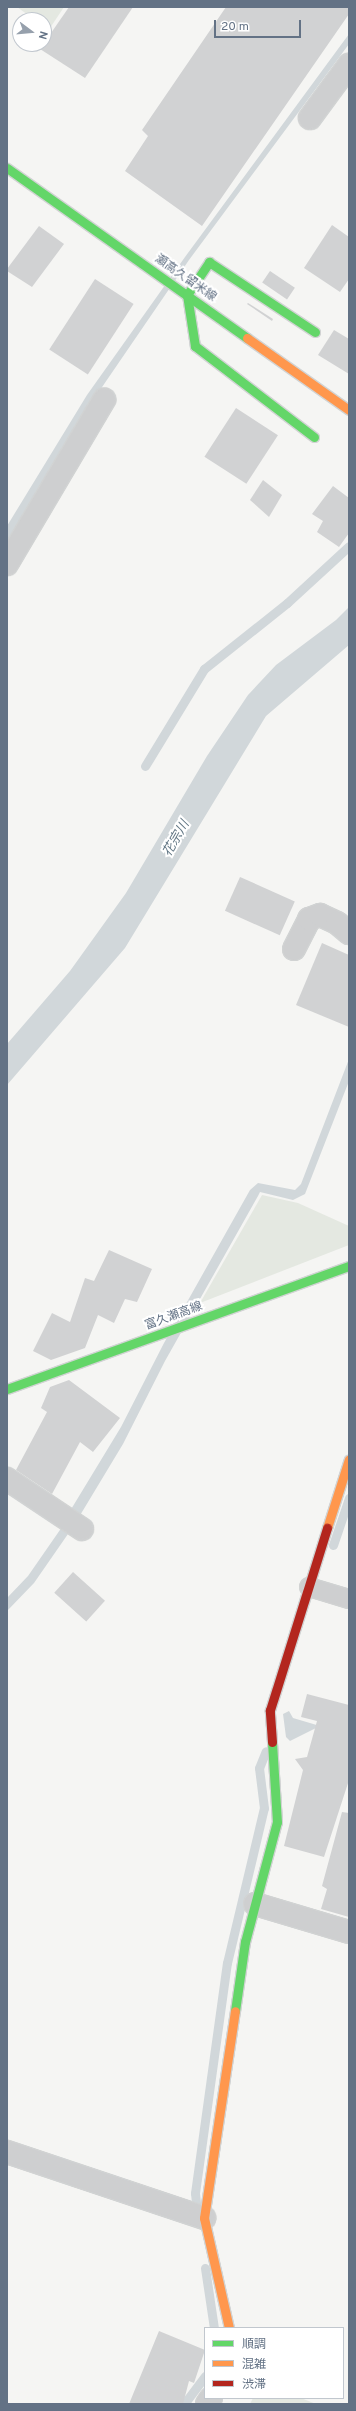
<!DOCTYPE html>
<html>
<head>
<meta charset="utf-8">
<style>
  body { margin:0 }
  #map { position:relative; width:356px; height:2411px; overflow:hidden; background:#f5f5f3; font-family:Overpass,"Noto Sans JP",sans-serif }
  div>[style] { position:absolute }
  [style*='--x'] { left:calc(var(--x)*1px); top:calc(var(--y)*1px); width:calc(var(--w)*1px); rotate:calc(var(--a)*1deg) }
  .green>* { inset:0; background:#e4e8e1 }
  .water>* { inset:0; background:#d1d7da }
  .stream>* { height:9px; margin:-4.5px; padding:0 4.5px; transform-origin:4.5px; border-radius:4.5px; background:#d1d7da }
  .building>* { inset:0; background:#d1d2d3; transform-origin:0 0 }
  .roads { filter:drop-shadow(1px 0 #d1d3d3) drop-shadow(-1px 0 #d1d3d3) drop-shadow(0 1px #d1d3d3) drop-shadow(0 -1px #d1d3d3) }
  .lane>* { height:18px; margin:-9px; padding:0 9px; transform-origin:9px; border-radius:9px; background:#cecfd0 }
  .street>* { height:22px; margin:-11px; padding:0 11px; transform-origin:11px; border-radius:11px; background:#cecfd0 }
  .fast>* { height:9px; margin:-4.5px; padding:0 4.5px; transform-origin:4.5px; border-radius:4.5px; background:#63d668 }
  .slow>* { height:9px; margin:-4.5px; padding:0 4.5px; transform-origin:4.5px; border-radius:4.5px; background:#ff974d }
  .jam>* { height:9px; margin:-4.5px; padding:0 4.5px; transform-origin:4.5px; border-radius:4.5px; background:#b3261e }
  span { translate:-50% -50%; white-space:nowrap; text-align:center; line-height:1.15; -webkit-text-stroke:4px #fff; paint-order:stroke }
  .street-label { font-size:12px; color:#637285 }
  .water-label { font-size:13px; color:#5f7482; font-style:italic }
  .frame { position:absolute; inset:0; border:8px solid #637285; pointer-events:none }
  .legend { position:absolute; left:204px; top:2327px; width:140px; height:72px; box-sizing:border-box; background:#fff; border:1px solid #c1c7ce; margin:0; padding:5px 7px; list-style:none; font-size:12px; color:#637285 }
  .legend li { display:flex; align-items:center; gap:8px; height:20px }
  .legend b { width:20px; border:1px solid #c1c7ce }
  .north { position:absolute; left:12px; top:12px; width:40px; height:40px; box-sizing:border-box; background:#fff; border:1px solid #c1c7ce; border-radius:50%; rotate:106deg; font-size:11px; font-weight:700; line-height:16px; text-align:center; color:#637285 }
  .north::after { content:''; display:block; margin:auto; width:14px; height:18px; background:#96a0ac; clip-path:polygon(50% 0,100% 100%,50% 72%,0 100%) }
  .scale { position:absolute; left:214px; top:20px; width:87px; height:18px; box-sizing:border-box; border:2px solid #637285; border-top:0; padding-left:5px; font-size:12px; line-height:14px; white-space:nowrap; color:#637285; -webkit-text-stroke:3px #fff; paint-order:stroke }
</style>
</head>
<body>
<div id="map">
  <div class="green">
    <div style="clip-path:polygon(17px 7px,64px 7px,44px 37px,44px 20px,35px 20px)"></div>
    <div style="clip-path:polygon(262px 1195px,298px 1203px,349px 1226px,349px 1245px,200px 1303px)"></div>
    <div style="clip-path:polygon(253px 2398px,301px 2398px,316px 2404px,250px 2404px)"></div>
  </div>
  <div class="water">
    <div style="clip-path:polygon(349px 34px,349px 44px,189px 260px,98px 393px,7px 543px,7px 526px,87px 395px,185px 257px)"></div>
    <div style="clip-path:polygon(349px 607px,349px 645px,266px 716px,125px 948px,7px 1085px,7px 1044px,70px 971px,126px 893px,207px 756px,248px 695px,276px 665px,336px 620px)"></div>
    <div style="clip-path:polygon(349px 1059px,349px 1081px,305px 1194px,293px 1200px,260px 1192px,258px 1196px,165px 1361px,123px 1444px,79px 1517px,70px 1511px,121px 1427px,164px 1343px,250px 1190px,258px 1183px,295px 1190px,301px 1184px)"></div>
    <div style="clip-path:polygon(62px 1527px,68px 1534px,34px 1583px,7px 1611px,7px 1598px,28px 1576px)"></div>
    <div style="clip-path:polygon(289px 1711px,293px 1718px,320px 1726px,290px 1741px,286px 1737px,283px 1714px)"></div>
  </div>
  <div class="stream">
    <div style="--x:145;--y:766;--w:114;--a:-58.7"></div>
    <div style="--x:204;--y:669;--w:106;--a:-38.5"></div>
    <div style="--x:287;--y:603;--w:84;--a:-42.6"></div>
    <div style="--x:333;--y:1545;--w:50;--a:-71.2"></div>
    <div style="--x:197;--y:2212;--w:19;--a:-96"></div>
    <div style="--x:195;--y:2193;--w:232;--a:-82.1"></div>
    <div style="--x:227;--y:1963;--w:159;--a:-76.6"></div>
    <div style="--x:264;--y:1808;--w:40;--a:-97.1"></div>
    <div style="--x:259;--y:1768;--w:18;--a:-68"></div>
    <div style="--x:205;--y:2268;--w:61;--a:81.5"></div>
    <div style="--x:184;--y:2404;--w:35;--a:-53"></div>
  </div>
  <div class="building">
    <div style="clip-path:polygon(69px 7px,133px 7px,85px 78px,40px 49px)"></div>
    <div style="clip-path:polygon(226px 7px,349px 7px,349px 14px,202px 226px,125px 171px,148px 136px,142px 130px)"></div>
    <div style="clip-path:polygon(332px 225px,349px 237px,349px 279px,340px 292px,304px 268px)"></div>
    <div style="clip-path:polygon(39px 226px,64px 244px,32px 287px,7px 271px,7px 269px)"></div>
    <div style="left:270px;top:271px;width:30px;height:14px;rotate:34deg"></div>
    <div style="left:95px;top:279px;width:46px;height:84px;rotate:33deg"></div>
    <div style="clip-path:polygon(248px 303px,273px 319px,272px 321px,247px 304px)"></div>
    <div style="clip-path:polygon(334px 330px,349px 339px,349px 374px,318px 355px)"></div>
    <div style="left:236px;top:408px;width:50px;height:58px;rotate:33deg"></div>
    <div style="clip-path:polygon(263px 480px,282px 495px,269px 517px,250px 500px)"></div>
    <div style="clip-path:polygon(333px 486px,349px 498px,349px 533px,339px 547px,317px 532px,323px 521px,312px 514px)"></div>
    <div style="left:240px;top:877px;width:60px;height:37px;rotate:24deg"></div>
    <div style="clip-path:polygon(322px 943px,349px 955px,349px 1027px,296px 1005px)"></div>
    <div style="clip-path:polygon(109px 1250px,152px 1269px,137px 1302px,125px 1299px,114px 1323px,98px 1315px,85px 1348px,51px 1360px,33px 1351px,52px 1313px,70px 1322px,85px 1278px,94px 1281px)"></div>
    <div style="clip-path:polygon(69px 1380px,120px 1418px,93px 1452px,80px 1442px,52px 1494px,16px 1470px,47px 1412px,41px 1408px,50px 1387px)"></div>
    <div style="left:73px;top:1572px;width:43px;height:28px;rotate:42deg"></div>
    <div style="clip-path:polygon(307px 1694px,349px 1705px,349px 1780px,324px 1857px,284px 1846px,303px 1770px,295px 1759px,307px 1757px,317px 1721px,301px 1717px)"></div>
    <div style="clip-path:polygon(342px 1812px,349px 1813px,349px 1917px,321px 1909px,327px 1889px,322px 1886px)"></div>
    <div style="clip-path:polygon(159px 2331px,205px 2350px,194px 2383px,189px 2381px,183px 2404px,129px 2404px)"></div>
  </div>
  <div class="roads">
    <div class="lane">
      <div style="--x:309;--y:1587;--w:42;--a:16.7"></div>
    </div>
    <div class="street">
      <div style="--x:310;--y:118;--w:66;--a:-53.7"></div>
      <div style="--x:7;--y:564;--w:191;--a:-59.4"></div>
      <div style="--x:294;--y:949;--w:34;--a:-63"></div>
      <div style="--x:309;--y:919;--w:12;--a:-20"></div>
      <div style="--x:320;--y:915;--w:19;--a:25"></div>
      <div style="--x:337;--y:923;--w:16;--a:40"></div>
      <div style="--x:7;--y:1479;--w:90;--a:33.7"></div>
      <div style="--x:255;--y:1904;--w:98;--a:16.6"></div>
      <div style="--x:7;--y:2152;--w:208;--a:18.5"></div>
      <div style="--x:207;--y:2404;--w:7;--a:-56"></div>
    </div>
    <div class="fast">
      <div style="--x:7;--y:168;--w:294;--a:35.3"></div>
      <div style="--x:314;--y:437;--w:150;--a:-142.6"></div>
      <div style="--x:195;--y:346;--w:52;--a:-98.9"></div>
      <div style="--x:187;--y:295;--w:40;--a:-56"></div>
      <div style="--x:209;--y:262;--w:127;--a:33.4"></div>
      <div style="--x:7;--y:1389;--w:363;--a:-19.8"></div>
      <div style="--x:235;--y:2011;--w:70;--a:-81.8"></div>
      <div style="--x:245;--y:1942;--w:124;--a:-75.1"></div>
      <div style="--x:277;--y:1822;--w:80;--a:-93.6"></div>
    </div>
    <div class="slow">
      <div style="--x:247;--y:338;--w:125;--a:35.2"></div>
      <div style="--x:327;--y:1528;--w:72;--a:-72.3"></div>
      <div style="--x:229;--y:2328;--w:113;--a:-102.8"></div>
      <div style="--x:204;--y:2218;--w:209;--a:-81.5"></div>
    </div>
    <div class="jam">
      <div style="--x:272;--y:1742;--w:32;--a:-94"></div>
      <div style="--x:270;--y:1710;--w:191;--a:-72.6"></div>
    </div>
  </div>
  <div class="street-label">
    <span style="left:185px;top:279px;rotate:35deg">瀬高久留米線</span>
    <span style="left:174px;top:1317px;rotate:-20deg">富久瀬高線</span>
  </div>
  <div class="water-label">
    <span style="left:177px;top:839px;rotate:-60deg">花宗川</span>
  </div>
  <div class="frame"></div>
  <ul class="legend">
  <li><b style="height:5px;background:#63d668"></b>順調</li>
  <li><b style="height:5px;background:#ff974d"></b>混雑</li>
  <li><b style="height:5px;background:#b3261e"></b>渋滞</li>
  </ul>
  <div class="north">N</div>
  <div class="scale">20 m</div>
</div>
</body>
</html>
